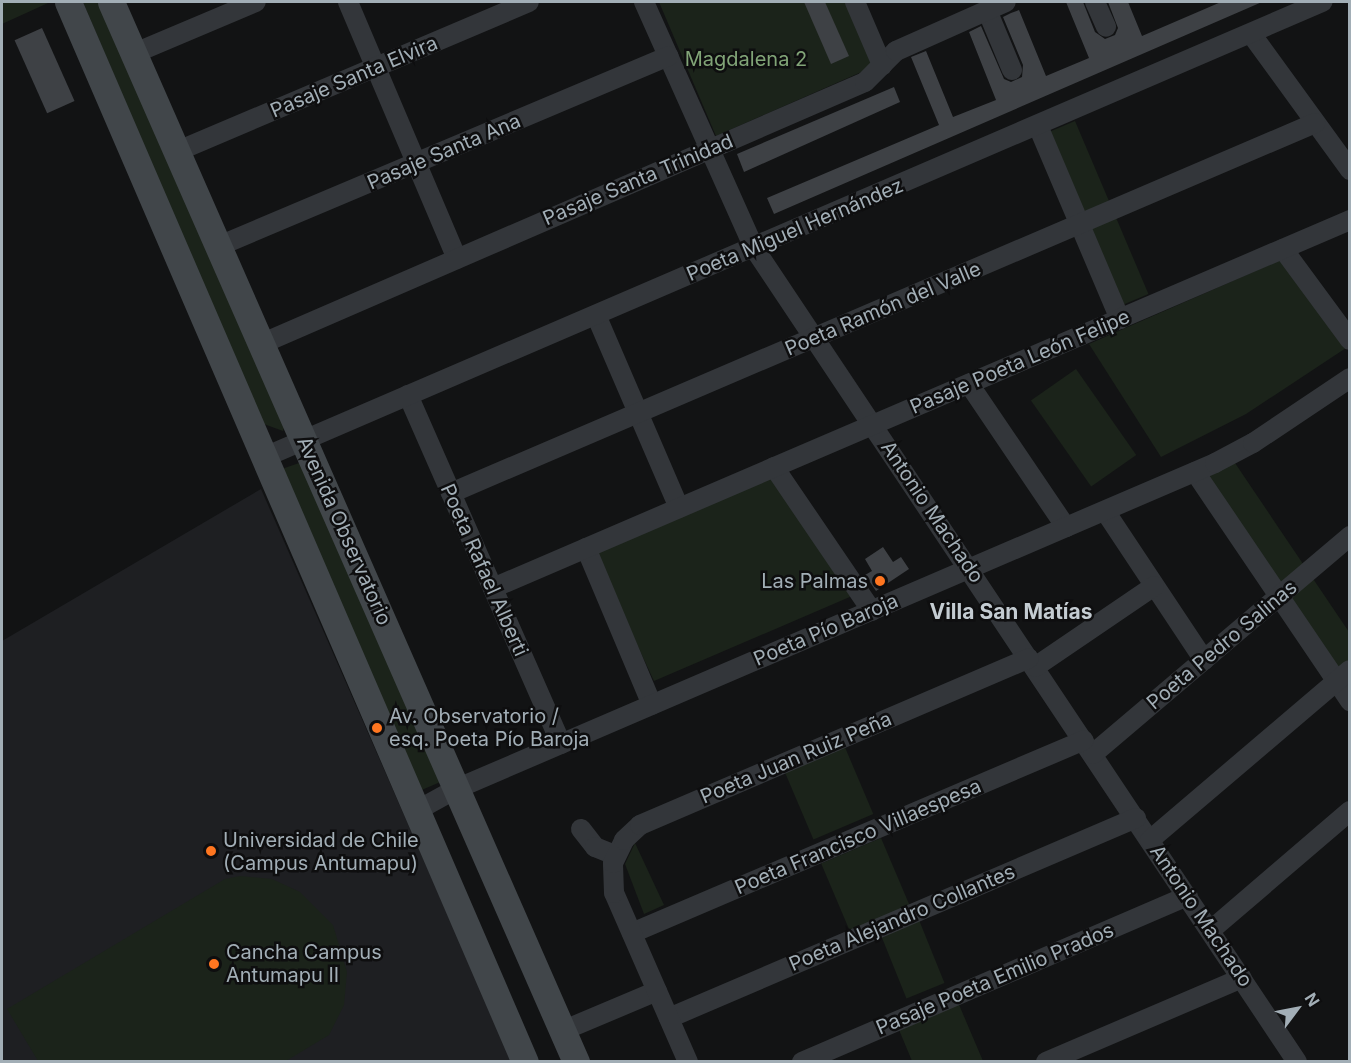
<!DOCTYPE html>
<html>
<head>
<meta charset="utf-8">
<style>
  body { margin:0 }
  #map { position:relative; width:1351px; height:1063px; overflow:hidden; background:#121314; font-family:Inter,sans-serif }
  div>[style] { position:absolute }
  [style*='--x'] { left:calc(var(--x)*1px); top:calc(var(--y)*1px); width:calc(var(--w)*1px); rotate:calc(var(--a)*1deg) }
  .built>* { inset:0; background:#1e1f22 }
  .green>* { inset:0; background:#1b231a; transform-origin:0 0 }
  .building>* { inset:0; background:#3e4145; transform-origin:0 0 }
  .minor>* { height:20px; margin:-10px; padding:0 10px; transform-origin:10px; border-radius:10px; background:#33363a }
  .secondary>* { height:27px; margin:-13.5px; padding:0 13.5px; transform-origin:13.5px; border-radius:13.5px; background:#41464a }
  .dots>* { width:16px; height:16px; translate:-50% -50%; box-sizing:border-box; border:3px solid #0e0e0f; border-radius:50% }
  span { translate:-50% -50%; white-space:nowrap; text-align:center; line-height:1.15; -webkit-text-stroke:5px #0e0e0f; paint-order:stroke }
  .park-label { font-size:20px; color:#81a477 }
  .street-label { font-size:20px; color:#a2aeb6 }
  .poi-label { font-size:20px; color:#a2aeb6 }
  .right { translate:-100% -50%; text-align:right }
  .left { translate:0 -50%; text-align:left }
  .neighbourhood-label { font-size:21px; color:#c4ccd2; font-weight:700 }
  .frame { position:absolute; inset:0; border:3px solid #a2aeb6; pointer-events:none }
  .north { position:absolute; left:1267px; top:979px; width:60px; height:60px; -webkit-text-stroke:4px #0e0e0f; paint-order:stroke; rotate:58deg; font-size:16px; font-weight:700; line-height:24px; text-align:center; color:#a2aeb6 }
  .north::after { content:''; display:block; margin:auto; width:21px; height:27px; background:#a2aeb6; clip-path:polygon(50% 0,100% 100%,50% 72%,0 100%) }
</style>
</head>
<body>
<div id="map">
  <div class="built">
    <div style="clip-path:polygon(261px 489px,512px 1061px,2px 1061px,2px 641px)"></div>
  </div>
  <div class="green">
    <div style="clip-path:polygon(2px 2px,47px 2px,48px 3px,2px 24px)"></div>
    <div style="clip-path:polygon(83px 2px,102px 2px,285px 424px,283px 431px,261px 423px)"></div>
    <div style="clip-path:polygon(659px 2px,848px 2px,875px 66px,716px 136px)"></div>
    <div style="left:1075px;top:121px;width:188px;height:27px;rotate:67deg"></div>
    <div style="clip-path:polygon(1283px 259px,1346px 348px,1246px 414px,1161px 457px,1089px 344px)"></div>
    <div style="left:1076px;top:369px;width:105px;height:55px;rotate:55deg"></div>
    <div style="clip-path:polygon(302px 462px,445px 780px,410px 795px,273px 472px)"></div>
    <div style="clip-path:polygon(1235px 463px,1349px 632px,1349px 688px,1207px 475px)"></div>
    <div style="clip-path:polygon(772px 476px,852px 596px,654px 681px,595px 554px)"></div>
    <div style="left:844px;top:745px;width:75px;height:65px;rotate:67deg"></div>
    <div style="left:881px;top:838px;width:75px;height:65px;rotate:67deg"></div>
    <div style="clip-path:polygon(635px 843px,664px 905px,644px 914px,625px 864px)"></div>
    <div style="clip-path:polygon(240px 876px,272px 879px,300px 892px,333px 925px,347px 972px,344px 1005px,329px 1035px,286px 1061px,38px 1061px,7px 1009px,225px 879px)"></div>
    <div style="left:919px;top:920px;width:68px;height:41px;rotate:68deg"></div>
    <div style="clip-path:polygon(957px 1000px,983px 1061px,912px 1061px,897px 1025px)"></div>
  </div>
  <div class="building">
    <div style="clip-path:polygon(804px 2px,825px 2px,849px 56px,831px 64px)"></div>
    <div style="clip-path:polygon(1066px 2px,1083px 2px,1095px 32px,1105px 39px,1115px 35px,1118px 28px,1108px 2px,1128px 2px,1142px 36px,1221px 2px,1262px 2px,774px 214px,767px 198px,939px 125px,911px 57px,926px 51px,953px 117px,996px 100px,969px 32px,981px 26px,1004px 79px,1011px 82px,1022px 77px,1023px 65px,1003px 17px,1011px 13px,1019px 10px,1046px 76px,1089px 58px)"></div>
    <div style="left:42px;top:28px;width:80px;height:30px;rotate:66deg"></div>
    <div style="clip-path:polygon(894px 87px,900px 102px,744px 172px,737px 154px)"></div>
    <div style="clip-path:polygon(883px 547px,893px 562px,901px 557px,909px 569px,876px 591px,865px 575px,872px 571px,865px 559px)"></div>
  </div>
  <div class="minor">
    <div style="--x:348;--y:2;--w:279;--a:67"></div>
    <div style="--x:644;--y:2;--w:269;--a:65.9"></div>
    <div style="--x:754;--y:248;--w:978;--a:56.29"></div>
    <div style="--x:855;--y:2;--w:69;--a:66.8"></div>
    <div style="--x:1095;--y:2;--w:27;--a:66"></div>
    <div style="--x:987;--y:10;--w:65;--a:67.4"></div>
    <div style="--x:1252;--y:35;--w:167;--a:54"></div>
    <div style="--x:135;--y:53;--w:131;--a:-22.9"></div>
    <div style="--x:1038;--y:126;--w:210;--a:67"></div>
    <div style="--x:178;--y:151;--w:381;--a:-23"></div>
    <div style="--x:219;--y:246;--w:488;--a:-22.9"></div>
    <div style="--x:1283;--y:249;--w:113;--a:53.6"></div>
    <div style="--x:596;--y:315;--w:210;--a:66.7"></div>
    <div style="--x:261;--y:344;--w:658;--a:-23.45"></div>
    <div style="--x:865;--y:82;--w:44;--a:-45"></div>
    <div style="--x:896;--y:51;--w:120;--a:-24"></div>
    <div style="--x:969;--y:384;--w:173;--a:55.9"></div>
    <div style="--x:408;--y:395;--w:381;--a:66.3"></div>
    <div style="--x:267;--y:456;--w:1149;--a:-23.28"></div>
    <div style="--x:774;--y:467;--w:174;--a:55.8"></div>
    <div style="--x:1195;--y:472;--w:277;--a:55.9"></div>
    <div style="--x:451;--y:493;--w:940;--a:-23.18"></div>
    <div style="--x:1105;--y:511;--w:179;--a:56.4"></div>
    <div style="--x:586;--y:548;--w:170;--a:67.2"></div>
    <div style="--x:493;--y:588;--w:933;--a:-23.24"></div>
    <div style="--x:1035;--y:667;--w:144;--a:-34.2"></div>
    <div style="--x:1093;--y:754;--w:337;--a:-40.3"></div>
    <div style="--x:416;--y:811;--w:46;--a:-28.8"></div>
    <div style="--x:456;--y:789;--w:826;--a:-23.24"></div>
    <div style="--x:1215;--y:463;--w:43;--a:-27.8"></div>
    <div style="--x:1253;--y:443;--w:117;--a:-33.8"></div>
    <div style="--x:581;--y:829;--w:23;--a:52"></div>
    <div style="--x:595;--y:847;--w:22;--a:22"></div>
    <div style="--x:1150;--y:840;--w:262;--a:-40.4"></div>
    <div style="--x:1211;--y:930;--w:183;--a:-40.6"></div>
    <div style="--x:632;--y:933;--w:491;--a:-23.1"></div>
    <div style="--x:669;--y:1018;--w:508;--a:-23.18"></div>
    <div style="--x:562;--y:1031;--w:103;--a:-22.8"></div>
    <div style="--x:688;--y:1062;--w:184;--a:-113.6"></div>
    <div style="--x:614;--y:893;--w:30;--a:-92"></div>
    <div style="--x:613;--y:863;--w:25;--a:-64"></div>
    <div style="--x:624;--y:840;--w:22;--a:-43"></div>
    <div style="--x:640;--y:825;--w:423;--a:-23.2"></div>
    <div style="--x:802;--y:1062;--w:420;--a:-23.3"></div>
    <div style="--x:1046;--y:1062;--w:213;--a:-23.2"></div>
  </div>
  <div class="secondary">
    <div style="--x:68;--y:2;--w:1154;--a:66.68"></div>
    <div style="--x:111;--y:2;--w:1158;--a:66.31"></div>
  </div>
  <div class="dots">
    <div style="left:880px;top:581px;background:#ff7620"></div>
    <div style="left:377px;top:728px;background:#ff7620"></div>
    <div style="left:211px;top:851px;background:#ff7620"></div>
    <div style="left:214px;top:964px;background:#ff7620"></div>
  </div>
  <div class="park-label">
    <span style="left:746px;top:59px">Magdalena 2</span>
  </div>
  <div class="street-label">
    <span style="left:354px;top:77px;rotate:-23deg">Pasaje Santa Elvira</span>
    <span style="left:444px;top:152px;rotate:-23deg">Pasaje Santa Ana</span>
    <span style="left:638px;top:180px;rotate:-23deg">Pasaje Santa Trinidad</span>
    <span style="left:795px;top:230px;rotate:-23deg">Poeta Miguel Hernández</span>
    <span style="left:883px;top:309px;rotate:-23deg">Poeta Ramón del Valle</span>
    <span style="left:1020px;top:362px;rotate:-23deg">Pasaje Poeta León Felipe</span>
    <span style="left:932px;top:512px;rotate:56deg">Antonio Machado</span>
    <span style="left:344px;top:531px;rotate:66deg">Avenida Observatorio</span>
    <span style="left:484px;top:570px;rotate:66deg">Poeta Rafael Alberti</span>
    <span style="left:826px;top:630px;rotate:-23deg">Poeta Pío Baroja</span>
    <span style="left:1222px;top:645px;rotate:-40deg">Poeta Pedro Salinas</span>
    <span style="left:796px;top:758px;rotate:-23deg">Poeta Juan Ruiz Peña</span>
    <span style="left:858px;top:837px;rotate:-23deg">Poeta Francisco Villaespesa</span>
    <span style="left:1201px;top:916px;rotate:56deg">Antonio Machado</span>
    <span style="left:902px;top:918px;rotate:-23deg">Poeta Alejandro Collantes</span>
    <span style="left:995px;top:979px;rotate:-23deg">Pasaje Poeta Emilio Prados</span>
  </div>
  <div class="poi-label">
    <span class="right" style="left:868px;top:581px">Las Palmas</span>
    <span class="left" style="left:389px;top:728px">Av. Observatorio /<br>esq. Poeta Pío Baroja</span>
    <span class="left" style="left:223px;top:852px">Universidad de Chile<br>(Campus Antumapu)</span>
    <span class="left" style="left:226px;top:964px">Cancha Campus<br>Antumapu II</span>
  </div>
  <div class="neighbourhood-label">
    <span style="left:1011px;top:612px">Villa San Matías</span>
  </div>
  <div class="frame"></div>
  <div class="north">N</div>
</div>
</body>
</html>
